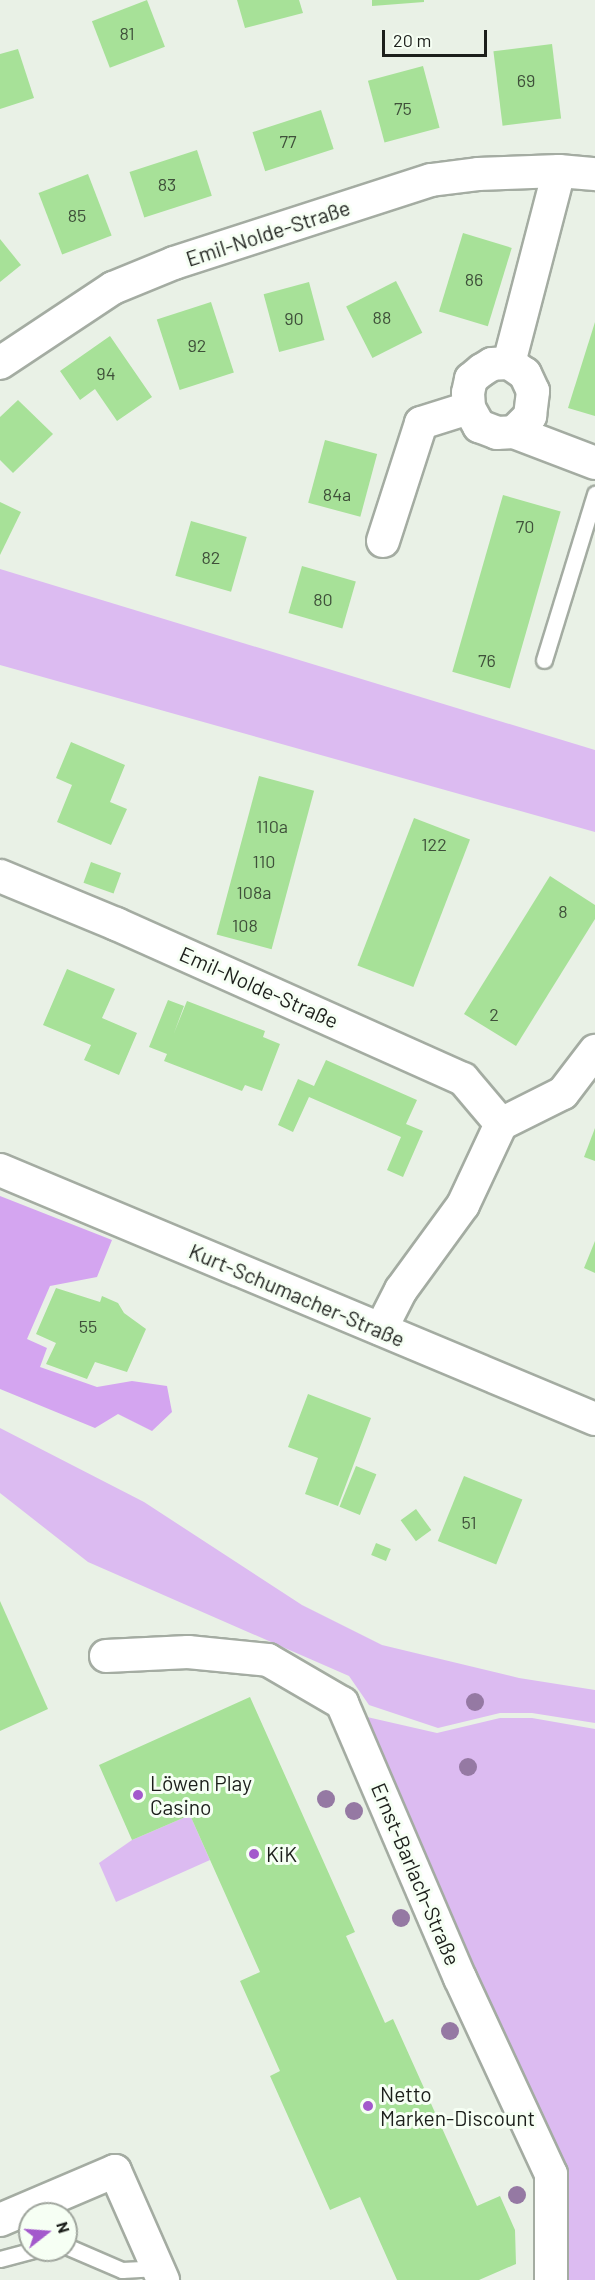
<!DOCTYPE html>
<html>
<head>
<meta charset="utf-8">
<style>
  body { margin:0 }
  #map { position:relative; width:595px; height:2280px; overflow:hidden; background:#e9f1e6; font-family:Barlow,sans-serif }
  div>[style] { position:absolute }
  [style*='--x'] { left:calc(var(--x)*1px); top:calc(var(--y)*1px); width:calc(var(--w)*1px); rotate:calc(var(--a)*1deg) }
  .green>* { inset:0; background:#dcbbf1 }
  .forest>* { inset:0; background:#d4a5f0 }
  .building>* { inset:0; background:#a7e198; transform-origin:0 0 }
  .roads { filter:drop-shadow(2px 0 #a4aca2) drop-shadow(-2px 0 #a4aca2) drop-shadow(0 2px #a4aca2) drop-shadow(0 -2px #a4aca2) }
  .lane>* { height:15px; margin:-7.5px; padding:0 7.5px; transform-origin:7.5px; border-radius:7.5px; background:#fff }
  .street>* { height:32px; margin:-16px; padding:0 16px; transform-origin:16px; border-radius:16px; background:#fff }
  .trees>* { width:18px; height:18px; margin:-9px; border-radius:50%; background:#9579a3 }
  .dots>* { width:16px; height:16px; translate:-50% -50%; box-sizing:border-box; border:3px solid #f6fff4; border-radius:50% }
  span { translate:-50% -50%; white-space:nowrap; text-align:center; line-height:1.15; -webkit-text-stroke:6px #f6fff4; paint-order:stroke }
  .number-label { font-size:18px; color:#3f503a }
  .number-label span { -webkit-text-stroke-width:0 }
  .street-label { font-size:21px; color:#1c1f1b }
  .poi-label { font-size:21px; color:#1c1f1b }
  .left { translate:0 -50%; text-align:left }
  .north { position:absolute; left:18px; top:2202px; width:60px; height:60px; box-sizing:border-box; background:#f6fff4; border:2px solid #9fa59d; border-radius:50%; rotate:73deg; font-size:16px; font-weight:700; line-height:24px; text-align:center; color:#1c1f1b }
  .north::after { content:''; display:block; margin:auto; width:21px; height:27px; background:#a359cc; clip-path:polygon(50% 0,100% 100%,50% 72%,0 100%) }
  .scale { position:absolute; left:382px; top:30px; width:105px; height:27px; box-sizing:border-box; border:3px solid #1c1f1b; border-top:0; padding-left:8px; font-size:18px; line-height:21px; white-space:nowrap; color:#1c1f1b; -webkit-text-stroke:4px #f6fff4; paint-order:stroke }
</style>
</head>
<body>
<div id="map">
  <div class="green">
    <div style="clip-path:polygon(0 569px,595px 750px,595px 832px,0 665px)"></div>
    <div style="clip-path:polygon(0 1428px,144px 1502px,302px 1605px,382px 1645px,519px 1678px,595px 1690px,595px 1723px,532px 1713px,500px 1713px,438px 1728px,369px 1705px,349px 1676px,88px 1562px,0 1493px)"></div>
    <div style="clip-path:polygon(367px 1717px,437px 1733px,500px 1718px,532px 1718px,595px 1729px,595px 2280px,561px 2280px,560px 2169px)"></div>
    <div style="clip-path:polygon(190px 1815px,210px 1860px,116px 1902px,99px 1863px,132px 1840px)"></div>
  </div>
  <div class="forest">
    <div style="clip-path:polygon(0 1196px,112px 1240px,97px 1277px,50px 1286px,27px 1339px,47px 1348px,40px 1367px,97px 1387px,132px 1381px,167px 1386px,172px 1412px,152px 1431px,118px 1414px,95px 1428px,0 1389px)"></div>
  </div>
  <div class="building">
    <div style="left:147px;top:0;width:50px;height:59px;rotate:69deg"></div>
    <div style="clip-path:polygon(237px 0,299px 0,303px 13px,245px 28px)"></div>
    <div style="clip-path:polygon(372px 0,424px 0,424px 2px,372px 6px)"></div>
    <div style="left:552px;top:44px;width:75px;height:59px;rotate:83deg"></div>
    <div style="clip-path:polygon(18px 49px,34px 98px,0 109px,0 54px)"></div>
    <div style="left:423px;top:66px;width:64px;height:57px;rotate:75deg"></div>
    <div style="left:321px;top:110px;width:41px;height:72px;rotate:72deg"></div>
    <div style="left:197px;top:150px;width:48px;height:71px;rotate:72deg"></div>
    <div style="left:88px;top:174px;width:66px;height:53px;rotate:69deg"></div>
    <div style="left:463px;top:233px;width:51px;height:82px;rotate:17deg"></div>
    <div style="clip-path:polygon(0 239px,21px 265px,0 282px)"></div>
    <div style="left:396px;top:281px;width:58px;height:56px;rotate:63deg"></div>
    <div style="left:309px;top:282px;width:60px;height:47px;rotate:75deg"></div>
    <div style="left:211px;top:302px;width:74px;height:57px;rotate:72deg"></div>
    <div style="clip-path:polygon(595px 322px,595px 416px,568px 408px)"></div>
    <div style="clip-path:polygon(110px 336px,152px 397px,117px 421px,95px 389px,80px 400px,60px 371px)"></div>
    <div style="clip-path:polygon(18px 400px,53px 434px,13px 473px,0 460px,0 417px)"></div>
    <div style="left:325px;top:440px;width:54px;height:65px;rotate:15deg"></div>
    <div style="left:503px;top:495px;width:60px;height:184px;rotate:16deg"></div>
    <div style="clip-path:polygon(0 502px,21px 512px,0 555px)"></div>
    <div style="left:191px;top:521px;width:58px;height:57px;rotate:16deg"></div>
    <div style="left:302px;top:566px;width:56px;height:49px;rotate:16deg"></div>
    <div style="clip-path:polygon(71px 742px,125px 765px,110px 802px,127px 809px,111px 845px,57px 822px,72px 785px,56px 778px)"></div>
    <div style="left:259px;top:776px;width:57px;height:164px;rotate:15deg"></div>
    <div style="left:414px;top:818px;width:60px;height:158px;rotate:21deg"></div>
    <div style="left:91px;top:862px;width:32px;height:22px;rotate:20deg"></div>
    <div style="clip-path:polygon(550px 876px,595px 905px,595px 919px,516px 1046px,464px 1014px)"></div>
    <div style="clip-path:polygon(67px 969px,115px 989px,102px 1018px,137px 1033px,119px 1075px,84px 1060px,91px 1045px,43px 1025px)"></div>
    <div style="clip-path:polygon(168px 1000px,184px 1006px,174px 1033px,187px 1001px,265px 1031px,263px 1037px,280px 1044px,262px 1091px,245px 1085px,242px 1091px,164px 1061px,167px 1054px,149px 1047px)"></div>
    <div style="clip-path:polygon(326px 1060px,417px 1100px,406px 1124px,423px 1131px,403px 1177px,387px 1170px,401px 1137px,309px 1097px,293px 1132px,278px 1125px,298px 1079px,314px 1086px)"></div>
    <div style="clip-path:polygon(595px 1128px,595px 1161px,584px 1157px)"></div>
    <div style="clip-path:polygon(595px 1241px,595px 1273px,584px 1268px)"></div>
    <div style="clip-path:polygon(56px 1288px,100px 1302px,102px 1296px,118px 1303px,124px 1313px,146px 1329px,127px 1372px,95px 1362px,87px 1379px,46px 1364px,56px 1343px,36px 1334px)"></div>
    <div style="clip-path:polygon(308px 1394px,371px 1418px,338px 1506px,305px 1494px,318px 1458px,288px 1447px)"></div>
    <div style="left:356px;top:1466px;width:22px;height:44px;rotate:22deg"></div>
    <div style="left:464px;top:1476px;width:63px;height:70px;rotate:22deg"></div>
    <div style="left:416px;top:1509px;width:26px;height:19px;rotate:54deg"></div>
    <div style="left:376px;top:1543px;width:16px;height:13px;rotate:22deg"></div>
    <div style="clip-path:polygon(0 1601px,48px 1709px,0 1731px)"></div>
    <div style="clip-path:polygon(250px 1697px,355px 1932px,346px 1936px,385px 2023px,393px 2019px,477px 2206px,500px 2196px,515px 2230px,516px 2264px,479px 2280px,397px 2280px,360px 2197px,330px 2210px,270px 2076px,280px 2071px,240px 1981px,260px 1972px,190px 1815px,132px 1840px,99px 1765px)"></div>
  </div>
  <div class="roads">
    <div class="lane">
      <div style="--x:544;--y:660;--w:174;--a:-72.9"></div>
      <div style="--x:66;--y:2246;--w:61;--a:23.2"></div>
      <div style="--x:122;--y:2270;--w:36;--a:-3"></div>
      <div style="--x:0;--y:2259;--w:34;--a:-15"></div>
    </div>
    <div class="street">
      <div style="--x:0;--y:363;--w:136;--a:-33.6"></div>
      <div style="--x:113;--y:288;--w:66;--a:-22.3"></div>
      <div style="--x:174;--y:263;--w:270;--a:-17.9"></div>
      <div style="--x:431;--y:180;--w:47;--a:-7.3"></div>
      <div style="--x:478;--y:174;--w:81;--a:-2.1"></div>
      <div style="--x:559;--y:171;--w:36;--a:5"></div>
      <div style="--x:509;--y:363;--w:17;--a:177"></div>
      <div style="--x:492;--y:364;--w:12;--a:149"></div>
      <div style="--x:482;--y:370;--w:14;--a:141"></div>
      <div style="--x:471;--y:379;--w:14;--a:102"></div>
      <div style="--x:468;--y:393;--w:15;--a:86"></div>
      <div style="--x:469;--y:408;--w:21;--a:61"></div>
      <div style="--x:479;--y:426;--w:19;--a:21"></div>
      <div style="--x:497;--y:433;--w:17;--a:-3"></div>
      <div style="--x:514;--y:432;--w:23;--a:-45"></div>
      <div style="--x:530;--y:416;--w:25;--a:-83"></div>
      <div style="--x:533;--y:391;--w:19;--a:-115"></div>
      <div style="--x:525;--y:374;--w:19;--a:-145"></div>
      <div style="--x:509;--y:363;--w:198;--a:-75.4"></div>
      <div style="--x:514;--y:432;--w:87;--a:20.9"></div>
      <div style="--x:383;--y:541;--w:124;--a:-72.1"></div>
      <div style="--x:421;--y:423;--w:50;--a:-17.4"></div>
      <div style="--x:0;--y:876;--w:126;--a:22.5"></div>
      <div style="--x:116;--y:924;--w:380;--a:24.1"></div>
      <div style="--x:463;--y:1079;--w:59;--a:49.8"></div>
      <div style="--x:0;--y:1170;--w:645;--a:22.71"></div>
      <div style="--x:381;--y:1329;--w:44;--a:-62.9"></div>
      <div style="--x:401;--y:1290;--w:105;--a:-53.9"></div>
      <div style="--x:463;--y:1205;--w:89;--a:-64.9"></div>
      <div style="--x:501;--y:1124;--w:69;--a:-26.6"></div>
      <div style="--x:563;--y:1093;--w:53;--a:-52.7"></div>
      <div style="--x:106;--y:1656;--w:82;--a:-2.8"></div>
      <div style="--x:188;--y:1652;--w:80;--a:5.7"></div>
      <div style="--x:268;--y:1660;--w:86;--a:30.2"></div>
      <div style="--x:342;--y:1703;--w:299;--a:66.8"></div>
      <div style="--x:460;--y:1978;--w:216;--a:65.1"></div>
      <div style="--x:551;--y:2174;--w:106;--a:90"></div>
      <div style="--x:0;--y:2220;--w:125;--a:-23.1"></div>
      <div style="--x:115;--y:2171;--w:119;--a:66.2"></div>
    </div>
  </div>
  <div class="trees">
    <div style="left:475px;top:1702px"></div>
    <div style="left:468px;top:1767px"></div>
    <div style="left:326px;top:1799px"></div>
    <div style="left:354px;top:1811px"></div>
    <div style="left:401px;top:1918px"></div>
    <div style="left:450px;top:2031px"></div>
    <div style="left:517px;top:2195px"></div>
  </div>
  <div class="dots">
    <div style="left:138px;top:1795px;background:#a359cc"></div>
    <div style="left:254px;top:1854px;background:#a359cc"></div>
    <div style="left:368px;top:2106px;background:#a359cc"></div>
  </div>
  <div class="number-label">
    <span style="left:127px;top:33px">81</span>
    <span style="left:526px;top:80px">69</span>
    <span style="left:403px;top:108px">75</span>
    <span style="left:288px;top:141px">77</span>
    <span style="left:167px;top:184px">83</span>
    <span style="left:77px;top:215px">85</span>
    <span style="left:474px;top:279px">86</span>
    <span style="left:382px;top:317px">88</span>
    <span style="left:294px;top:318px">90</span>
    <span style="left:197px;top:345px">92</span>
    <span style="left:106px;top:373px">94</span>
    <span style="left:337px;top:494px">84a</span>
    <span style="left:525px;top:526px">70</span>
    <span style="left:211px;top:557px">82</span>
    <span style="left:323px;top:599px">80</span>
    <span style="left:487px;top:660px">76</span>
    <span style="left:272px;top:826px">110a</span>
    <span style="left:434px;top:844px">122</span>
    <span style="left:264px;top:861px">110</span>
    <span style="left:254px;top:892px">108a</span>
    <span style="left:563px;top:911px">8</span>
    <span style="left:245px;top:925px">108</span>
    <span style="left:494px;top:1014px">2</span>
    <span style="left:88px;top:1326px">55</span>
    <span style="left:469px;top:1522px">51</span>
  </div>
  <div class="street-label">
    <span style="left:268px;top:233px;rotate:-18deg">Emil-Nolde-Straße</span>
    <span style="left:259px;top:987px;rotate:24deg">Emil-Nolde-Straße</span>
    <span style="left:297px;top:1295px;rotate:23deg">Kurt-Schumacher-Straße</span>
    <span style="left:416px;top:1874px;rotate:67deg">Ernst-Barlach-Straße</span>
  </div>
  <div class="poi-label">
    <span class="left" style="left:150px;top:1795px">Löwen Play<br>Casino</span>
    <span class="left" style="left:266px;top:1854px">KiK</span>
    <span class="left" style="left:380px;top:2106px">Netto<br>Marken-Discount</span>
  </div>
  <div class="north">N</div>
  <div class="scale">20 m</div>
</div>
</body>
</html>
